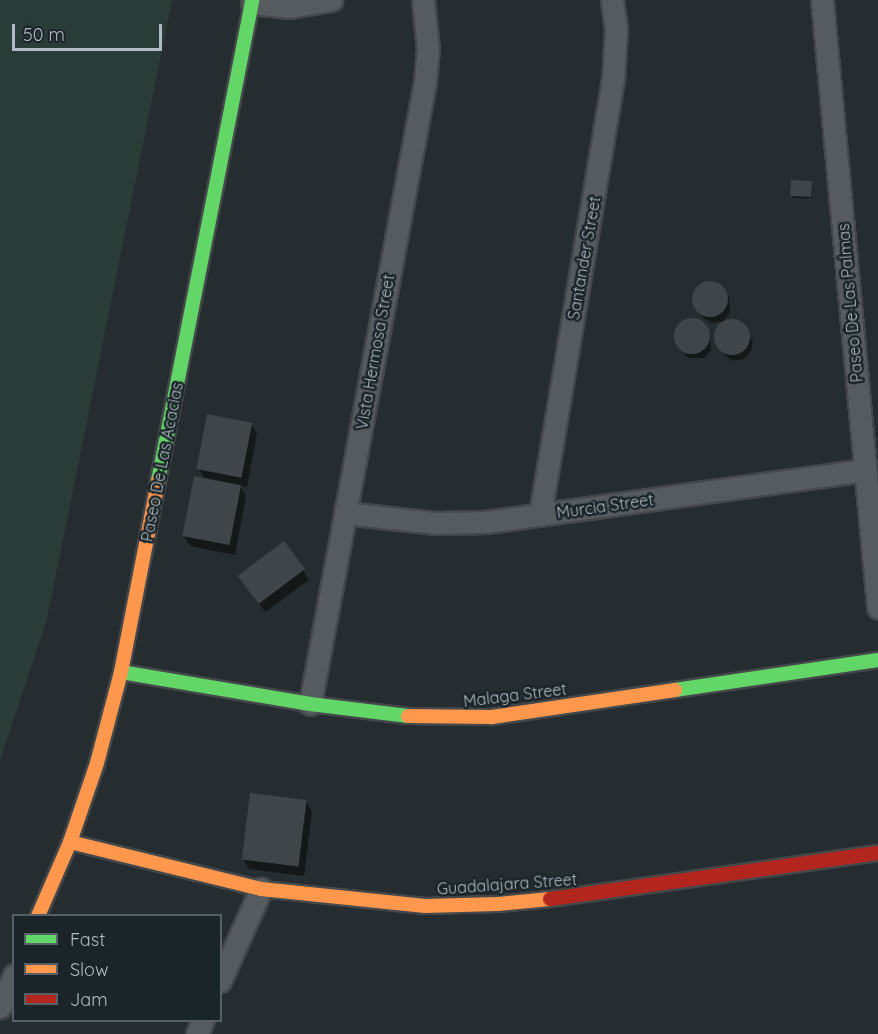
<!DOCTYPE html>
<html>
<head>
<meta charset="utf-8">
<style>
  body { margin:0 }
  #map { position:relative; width:878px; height:1034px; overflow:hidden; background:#262d30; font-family:Quicksand,sans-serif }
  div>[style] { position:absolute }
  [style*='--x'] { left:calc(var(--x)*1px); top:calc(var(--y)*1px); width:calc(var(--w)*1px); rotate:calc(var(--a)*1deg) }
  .green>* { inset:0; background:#2a3c38 }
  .shadow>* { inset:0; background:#0007 }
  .building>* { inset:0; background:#3f4548; transform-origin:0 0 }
  .round { border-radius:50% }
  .roads { filter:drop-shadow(2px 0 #44484b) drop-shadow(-2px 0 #44484b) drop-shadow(0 2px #44484b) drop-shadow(0 -2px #44484b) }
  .street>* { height:21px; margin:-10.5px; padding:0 10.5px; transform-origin:10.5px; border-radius:10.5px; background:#555b5f }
  .fast>* { height:14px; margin:-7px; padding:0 7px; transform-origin:7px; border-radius:7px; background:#63d668 }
  .slow>* { height:14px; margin:-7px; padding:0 7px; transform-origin:7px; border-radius:7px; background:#ff974d }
  .jam>* { height:14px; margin:-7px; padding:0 7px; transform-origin:7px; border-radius:7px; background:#b3261e }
  span { translate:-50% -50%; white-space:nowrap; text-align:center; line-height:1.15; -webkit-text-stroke:5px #1b2429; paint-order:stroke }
  .street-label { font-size:16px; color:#b0bbc1 }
  .legend { position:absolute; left:12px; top:914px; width:210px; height:108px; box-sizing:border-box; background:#1b2429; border:2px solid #576066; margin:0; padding:8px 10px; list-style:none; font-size:18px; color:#b0bbc1 }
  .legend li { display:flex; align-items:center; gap:12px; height:30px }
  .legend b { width:30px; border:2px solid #576066 }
  .scale { position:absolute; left:12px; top:24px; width:150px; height:27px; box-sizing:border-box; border:3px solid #b0bbc1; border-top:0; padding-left:8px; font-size:18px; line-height:21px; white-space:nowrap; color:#b0bbc1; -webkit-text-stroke:4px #1b2429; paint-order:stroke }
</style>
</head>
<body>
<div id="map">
  <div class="green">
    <div style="clip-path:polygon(0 0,172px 0,47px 619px,0 760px)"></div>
  </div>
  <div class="shadow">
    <div style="clip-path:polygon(811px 183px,812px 198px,793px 198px,792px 195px)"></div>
    <div style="clip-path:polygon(716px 283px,729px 297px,730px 313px,723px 321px,712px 323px,702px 317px,695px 294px,700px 286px)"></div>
    <div style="clip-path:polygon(687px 320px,698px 320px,710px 334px,711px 350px,704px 358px,688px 358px,677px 342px,676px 331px)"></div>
    <div style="clip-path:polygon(738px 322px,753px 341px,751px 351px,744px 359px,733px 361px,724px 355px,716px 332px,722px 324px)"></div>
    <div style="clip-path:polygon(251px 424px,257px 434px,247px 487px,240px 486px,246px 496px,235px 555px,190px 546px,184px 536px,205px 480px,199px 469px)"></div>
    <div style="clip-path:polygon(303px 570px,309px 580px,265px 612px,240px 576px)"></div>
    <div style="clip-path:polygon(306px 801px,312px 812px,304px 876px,249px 869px,243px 859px)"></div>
  </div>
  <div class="building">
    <div style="left:791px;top:180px;width:21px;height:16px;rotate:3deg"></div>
    <div class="round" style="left:692px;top:281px;width:36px;height:36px"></div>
    <div class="round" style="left:674px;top:318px;width:36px;height:36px"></div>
    <div class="round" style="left:714px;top:319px;width:36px;height:36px"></div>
    <div style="left:207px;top:414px;width:46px;height:56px;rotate:11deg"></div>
    <div style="left:194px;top:476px;width:48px;height:61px;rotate:11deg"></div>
    <div style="left:284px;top:541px;width:35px;height:58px;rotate:53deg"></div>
    <div style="left:250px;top:793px;width:57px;height:67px;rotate:7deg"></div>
  </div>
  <div class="roads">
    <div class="street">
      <div style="--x:822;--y:0;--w:610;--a:84.73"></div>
      <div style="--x:252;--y:3;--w:38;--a:6"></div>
      <div style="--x:290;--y:7;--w:42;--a:-9.7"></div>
      <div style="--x:345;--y:513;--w:92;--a:6.3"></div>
      <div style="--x:436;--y:523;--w:50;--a:-1.1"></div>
      <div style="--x:486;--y:522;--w:383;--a:-7.8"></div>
      <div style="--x:540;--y:515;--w:441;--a:-80.5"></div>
      <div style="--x:613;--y:80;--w:51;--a:-86.6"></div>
      <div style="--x:616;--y:29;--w:29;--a:-98"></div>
      <div style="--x:310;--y:704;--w:633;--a:-79.53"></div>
      <div style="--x:425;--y:82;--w:33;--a:-85"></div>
      <div style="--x:428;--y:49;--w:49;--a:-95.8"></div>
      <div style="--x:220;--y:981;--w:101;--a:-66"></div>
      <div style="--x:0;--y:1007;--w:35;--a:-66"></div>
      <div style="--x:197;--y:1034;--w:15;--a:-67"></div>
    </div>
    <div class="fast">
      <div style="--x:158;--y:481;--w:490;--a:-78.9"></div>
      <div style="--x:121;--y:672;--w:192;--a:9.6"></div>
      <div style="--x:310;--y:704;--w:99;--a:7"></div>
      <div style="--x:675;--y:690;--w:205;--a:-8.4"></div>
    </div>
    <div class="slow">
      <div style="--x:408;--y:716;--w:84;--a:0.7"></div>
      <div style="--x:492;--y:717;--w:185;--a:-8.4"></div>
      <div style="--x:70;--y:842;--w:197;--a:13.8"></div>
      <div style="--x:261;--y:889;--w:165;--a:5.9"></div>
      <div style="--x:425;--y:906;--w:73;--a:-1.6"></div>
      <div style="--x:498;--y:904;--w:52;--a:-5.5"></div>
      <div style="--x:38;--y:916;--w:81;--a:-66.6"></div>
      <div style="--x:70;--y:842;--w:83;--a:-71.1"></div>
      <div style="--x:97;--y:763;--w:94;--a:-75.2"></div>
      <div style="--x:121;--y:672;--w:195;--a:-79"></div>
    </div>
    <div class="jam">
      <div style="--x:550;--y:899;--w:331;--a:-8"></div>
    </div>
  </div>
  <div class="street-label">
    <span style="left:584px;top:258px;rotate:-80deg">Santander Street</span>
    <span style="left:850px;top:303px;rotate:-95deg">Paseo De Las Palmas</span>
    <span style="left:375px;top:352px;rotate:-80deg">Vista Hermosa Street</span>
    <span style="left:162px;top:462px;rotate:-79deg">Paseo De Las Acacias</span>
    <span style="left:605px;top:506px;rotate:-8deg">Murcia Street</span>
    <span style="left:515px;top:695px;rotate:-7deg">Malaga Street</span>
    <span style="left:507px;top:884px;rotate:-4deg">Guadalajara Street</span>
  </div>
  <ul class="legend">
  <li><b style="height:8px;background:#63d668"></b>Fast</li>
  <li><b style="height:8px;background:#ff974d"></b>Slow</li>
  <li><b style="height:8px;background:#b3261e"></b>Jam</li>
  </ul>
  <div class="scale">50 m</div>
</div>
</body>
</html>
